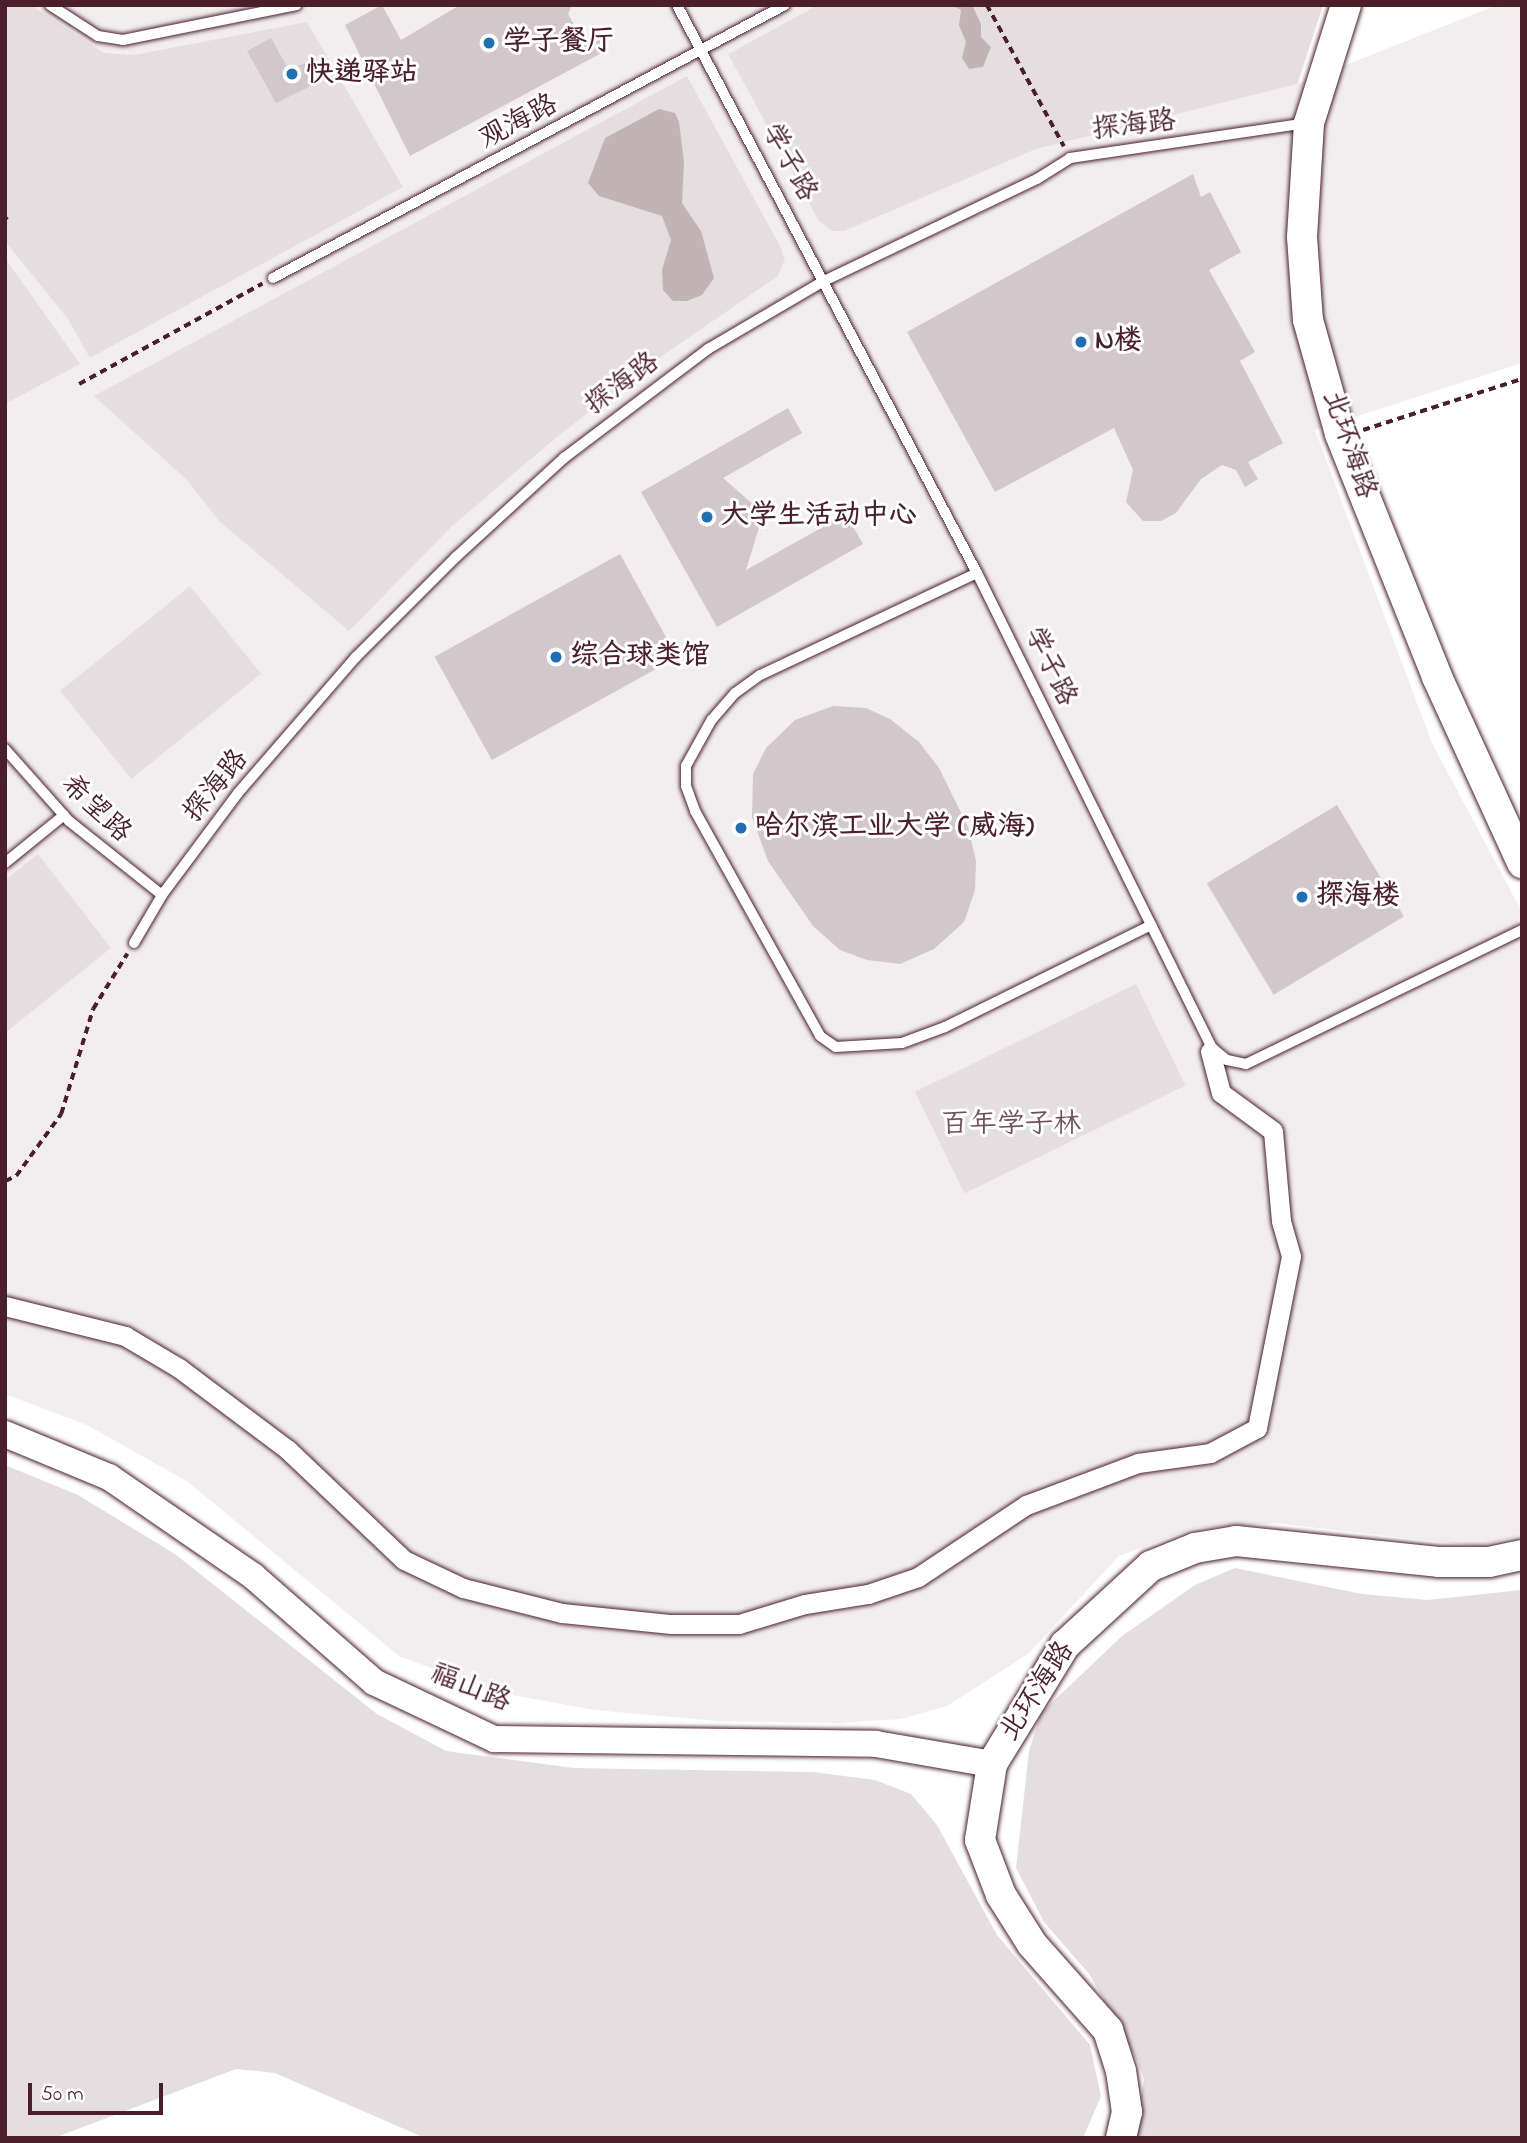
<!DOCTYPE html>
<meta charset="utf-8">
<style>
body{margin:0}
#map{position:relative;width:1527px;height:2143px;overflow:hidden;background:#fff;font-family:"Indie Flower","LXGW WenKai TC",sans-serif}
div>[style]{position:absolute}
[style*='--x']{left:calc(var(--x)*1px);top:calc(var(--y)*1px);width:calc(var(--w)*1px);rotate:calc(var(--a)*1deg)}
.built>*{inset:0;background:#f2eeef}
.green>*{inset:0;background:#e5dee0;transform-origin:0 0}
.water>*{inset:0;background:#c1b3b6}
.building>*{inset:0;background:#d2c7cb;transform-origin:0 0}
.path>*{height:3.5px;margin-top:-1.75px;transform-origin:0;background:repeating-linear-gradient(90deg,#4a1f2b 0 7px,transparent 0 12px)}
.roads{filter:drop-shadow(0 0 2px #4a1f2b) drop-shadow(0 0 2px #4a1f2b)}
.lane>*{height:10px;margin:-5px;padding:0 5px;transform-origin:5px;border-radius:5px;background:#fff}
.street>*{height:19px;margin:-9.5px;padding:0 9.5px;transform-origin:9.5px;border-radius:9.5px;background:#fff}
.secondary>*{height:26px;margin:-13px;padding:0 13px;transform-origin:13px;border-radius:13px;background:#fff}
.primary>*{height:30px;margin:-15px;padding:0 15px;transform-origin:15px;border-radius:15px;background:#fff}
.dots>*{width:19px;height:19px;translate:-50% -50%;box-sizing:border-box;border:4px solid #fff;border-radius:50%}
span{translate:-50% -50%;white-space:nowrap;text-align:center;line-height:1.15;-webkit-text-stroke:6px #fff;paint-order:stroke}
.poi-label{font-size:28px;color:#4a1f2b;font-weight:700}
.left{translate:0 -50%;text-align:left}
.street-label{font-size:28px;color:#4a1f2b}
.park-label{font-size:28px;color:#714f58}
.frame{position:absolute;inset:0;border:7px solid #4a1f2b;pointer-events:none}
.scale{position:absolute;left:28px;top:2083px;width:135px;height:32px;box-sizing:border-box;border:4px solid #4a1f2b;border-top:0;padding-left:9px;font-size:21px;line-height:24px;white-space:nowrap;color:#4a1f2b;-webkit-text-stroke:5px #fff;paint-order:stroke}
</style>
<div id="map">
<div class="built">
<div style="clip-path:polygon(5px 5px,1323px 5px,1298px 84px,1497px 5px,1522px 5px,1522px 363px,1315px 430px,1432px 743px,1522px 912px,1522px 1535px,1478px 1546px,1275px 1523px,1194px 1528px,1119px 1556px,1028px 1654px,947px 1706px,901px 1719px,837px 1723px,717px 1721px,594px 1710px,495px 1692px,399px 1656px,188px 1482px,87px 1425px,5px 1394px)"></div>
</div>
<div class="green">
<div style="clip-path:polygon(5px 5px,31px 5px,104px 53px,134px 55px,307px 22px,403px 187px,90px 358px,68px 319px,5px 241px)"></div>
<div style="clip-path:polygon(818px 5px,1323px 5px,1297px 84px,1036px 149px,844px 231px,833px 231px,819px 221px,728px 54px)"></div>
<div style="clip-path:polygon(687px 76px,780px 246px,785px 259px,778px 276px,646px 367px,557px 437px,452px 526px,349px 631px,219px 521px,187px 480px,94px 396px)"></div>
<div style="clip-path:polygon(5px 258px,80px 364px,5px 404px)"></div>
<div style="left:190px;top:586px;width:113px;height:167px;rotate:51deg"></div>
<div style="clip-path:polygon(38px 854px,111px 948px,5px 1033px,5px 880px)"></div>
<div style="left:1136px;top:984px;width:113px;height:246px;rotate:64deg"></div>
<div style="clip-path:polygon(5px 1465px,78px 1495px,175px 1554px,377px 1714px,446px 1751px,574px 1768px,813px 1772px,875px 1780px,911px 1794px,937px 1825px,997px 1935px,1090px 2045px,1101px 2096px,1083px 2138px,425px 2138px,275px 2073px,236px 2069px,54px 2138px,5px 2138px)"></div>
<div style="clip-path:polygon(1235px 1568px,1362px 1594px,1427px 1600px,1522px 1590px,1522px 2138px,1137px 2138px,1134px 2132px,1144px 2080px,1138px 2062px,1090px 1975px,1044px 1922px,1016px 1868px,1029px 1751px,1041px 1713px,1122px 1636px,1195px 1585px)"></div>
</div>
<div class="water">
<div style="clip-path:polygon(952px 5px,972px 5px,981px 24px,981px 37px,991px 47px,983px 67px,969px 69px,962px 58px,966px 42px,959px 25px,961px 10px)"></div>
<div style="clip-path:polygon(659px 109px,675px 113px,679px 122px,684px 162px,682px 203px,701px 231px,714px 278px,702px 295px,687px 301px,673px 301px,663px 290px,662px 270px,671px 240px,662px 216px,599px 196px,588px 183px,605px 138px)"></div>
</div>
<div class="building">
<div style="clip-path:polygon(382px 5px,401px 40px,460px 5px,572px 5px,568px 14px,585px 44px,602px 39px,607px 50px,410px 156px,345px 25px)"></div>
<div style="clip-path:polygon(271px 38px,289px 70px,315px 59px,325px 79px,276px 103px,247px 51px)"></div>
<div style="clip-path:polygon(1193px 174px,1201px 197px,1210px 192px,1241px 252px,1209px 270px,1255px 352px,1240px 361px,1283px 443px,1248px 462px,1258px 479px,1245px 487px,1236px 470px,1222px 465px,1201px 479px,1176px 513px,1161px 521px,1143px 521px,1126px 502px,1133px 470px,1114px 428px,995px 492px,907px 332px)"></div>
<div style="clip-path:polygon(788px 408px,802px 433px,723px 478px,754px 505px,761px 521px,746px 570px,846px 514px,863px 544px,717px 627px,641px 492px)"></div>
<div style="left:620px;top:554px;width:118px;height:212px;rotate:61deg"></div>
<div style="clip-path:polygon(833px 706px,866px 708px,890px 719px,919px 742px,939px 768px,968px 827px,976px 861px,975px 890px,964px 922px,934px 949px,900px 964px,867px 960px,840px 950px,813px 926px,768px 861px,752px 817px,753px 774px,766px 748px,795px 720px)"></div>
<div style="left:1337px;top:805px;width:130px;height:152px;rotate:59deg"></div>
</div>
<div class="path">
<div style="--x:987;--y:5;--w:161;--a:61.4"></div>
<div style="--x:5;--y:219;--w:3;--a:-45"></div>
<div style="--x:79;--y:384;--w:209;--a:-28.7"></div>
<div style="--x:1363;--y:430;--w:167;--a:-17.8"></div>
<div style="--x:5;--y:1181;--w:12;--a:-24"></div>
<div style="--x:16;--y:1176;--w:77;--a:-54"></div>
<div style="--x:61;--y:1114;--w:110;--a:-73.1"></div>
<div style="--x:93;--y:1009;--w:65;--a:-58.3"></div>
</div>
<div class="roads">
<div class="lane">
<div style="--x:50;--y:5;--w:57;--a:32.9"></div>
<div style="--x:98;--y:36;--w:25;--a:9"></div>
<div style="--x:123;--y:40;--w:177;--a:-11.4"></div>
<div style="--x:677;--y:5;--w:642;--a:62.16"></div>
<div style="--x:977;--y:573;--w:530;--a:63.68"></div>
<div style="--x:1212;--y:1048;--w:19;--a:39"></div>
<div style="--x:1227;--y:1060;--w:19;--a:12"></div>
<div style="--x:1246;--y:1064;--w:307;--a:-25.9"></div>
<div style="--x:273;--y:278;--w:580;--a:-28.07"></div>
<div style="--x:977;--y:573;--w:240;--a:154.8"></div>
<div style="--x:760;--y:675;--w:31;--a:144"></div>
<div style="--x:735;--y:693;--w:35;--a:131"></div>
<div style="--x:712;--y:719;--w:54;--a:119"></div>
<div style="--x:686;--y:766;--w:20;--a:90"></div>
<div style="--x:686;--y:786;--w:27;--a:70"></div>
<div style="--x:695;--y:811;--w:257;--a:60.9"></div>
<div style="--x:820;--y:1036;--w:19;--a:35"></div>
<div style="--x:836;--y:1047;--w:66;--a:-3.5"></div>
<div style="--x:902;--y:1043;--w:46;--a:-20.4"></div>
<div style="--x:945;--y:1027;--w:230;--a:-26.3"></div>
<div style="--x:5;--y:749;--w:96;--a:48.4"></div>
<div style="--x:69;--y:821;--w:119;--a:38.5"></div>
<div style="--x:5;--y:863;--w:76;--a:-39.1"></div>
<div style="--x:134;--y:943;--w:56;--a:-59.7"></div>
<div style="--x:162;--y:895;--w:127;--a:-53.3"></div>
<div style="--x:238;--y:793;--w:180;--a:-49.1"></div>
<div style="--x:356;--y:657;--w:141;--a:-45"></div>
<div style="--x:456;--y:557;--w:147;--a:-42.5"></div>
<div style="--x:564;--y:458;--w:181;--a:-37.1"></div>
<div style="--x:708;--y:349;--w:134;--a:-30.4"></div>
<div style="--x:824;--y:281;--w:236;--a:-25.6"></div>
<div style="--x:1037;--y:179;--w:39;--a:-32"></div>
<div style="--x:1070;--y:158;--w:239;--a:-8.4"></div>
</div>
<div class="street">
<div style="--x:5;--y:1306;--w:124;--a:14"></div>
<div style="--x:125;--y:1336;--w:63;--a:30.7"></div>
<div style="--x:179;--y:1368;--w:135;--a:36.9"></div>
<div style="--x:287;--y:1449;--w:161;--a:43.5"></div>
<div style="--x:404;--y:1560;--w:65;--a:25.4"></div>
<div style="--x:463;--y:1588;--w:102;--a:14.2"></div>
<div style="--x:562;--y:1613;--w:110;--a:5.8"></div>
<div style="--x:671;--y:1624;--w:68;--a:0"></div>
<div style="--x:739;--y:1624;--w:69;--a:-16.9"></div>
<div style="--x:805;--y:1604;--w:64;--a:-9"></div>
<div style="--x:868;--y:1594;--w:53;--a:-18.8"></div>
<div style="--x:918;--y:1577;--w:130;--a:-33.7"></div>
<div style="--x:1026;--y:1505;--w:120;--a:-20.6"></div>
<div style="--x:1138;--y:1463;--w:73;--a:-7.9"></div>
<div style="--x:1210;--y:1453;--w:53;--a:-28"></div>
<div style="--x:1257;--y:1428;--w:175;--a:-78.8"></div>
<div style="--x:1291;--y:1256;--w:36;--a:-106"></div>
<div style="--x:1281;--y:1221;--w:90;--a:-95.1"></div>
<div style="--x:1273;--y:1131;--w:64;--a:-143.8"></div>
<div style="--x:1221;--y:1093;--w:43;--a:-104.7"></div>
</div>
<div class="secondary">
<div style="--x:5;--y:1434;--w:113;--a:22.5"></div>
<div style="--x:109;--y:1477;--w:175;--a:34.5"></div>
<div style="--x:253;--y:1576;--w:161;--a:41.2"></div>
<div style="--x:374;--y:1682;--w:133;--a:25.4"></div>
<div style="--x:494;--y:1739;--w:382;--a:0.7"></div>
<div style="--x:876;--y:1744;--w:118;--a:9.8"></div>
</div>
<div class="primary">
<div style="--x:1346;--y:5;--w:124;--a:107.4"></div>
<div style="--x:1309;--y:123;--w:114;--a:93.5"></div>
<div style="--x:1302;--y:237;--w:83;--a:85.9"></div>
<div style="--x:1308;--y:320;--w:118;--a:74.3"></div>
<div style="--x:1340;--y:434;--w:262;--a:68.2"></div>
<div style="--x:1437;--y:677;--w:205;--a:65.4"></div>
<div style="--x:1121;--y:2138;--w:27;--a:-77"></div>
<div style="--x:1127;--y:2112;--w:41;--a:-98.3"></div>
<div style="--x:1121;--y:2071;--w:43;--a:-107.6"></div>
<div style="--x:1108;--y:2030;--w:115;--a:-131.5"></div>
<div style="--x:1032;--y:1944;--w:58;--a:-122.3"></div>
<div style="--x:1001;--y:1895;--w:59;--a:-110.9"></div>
<div style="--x:980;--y:1840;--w:77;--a:-81"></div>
<div style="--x:992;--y:1764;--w:140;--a:-58.5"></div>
<div style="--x:1065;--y:1645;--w:117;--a:-42.6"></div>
<div style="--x:1151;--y:1566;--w:48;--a:-22.2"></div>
<div style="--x:1195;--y:1548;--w:42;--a:-9.7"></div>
<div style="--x:1236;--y:1541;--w:203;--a:5.9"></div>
<div style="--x:1438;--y:1562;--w:51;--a:0"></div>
<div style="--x:1489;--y:1562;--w:34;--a:-12"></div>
</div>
</div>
<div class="dots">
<div style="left:489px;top:43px;background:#1f6fb2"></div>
<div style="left:292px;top:74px;background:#1f6fb2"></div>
<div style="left:1081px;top:342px;background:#1f6fb2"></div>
<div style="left:707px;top:517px;background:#1f6fb2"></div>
<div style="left:556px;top:657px;background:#1f6fb2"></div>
<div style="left:741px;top:828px;background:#1f6fb2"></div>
<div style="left:1302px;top:897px;background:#1f6fb2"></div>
</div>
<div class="poi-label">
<span class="left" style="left:503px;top:43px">学子餐厅</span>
<span class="left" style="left:306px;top:74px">快递驿站</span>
<span class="left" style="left:1095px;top:342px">N楼</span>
<span class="left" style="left:721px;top:517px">大学生活动中心</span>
<span class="left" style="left:570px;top:657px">综合球类馆</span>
<span class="left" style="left:755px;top:828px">哈尔滨工业大学 (威海)</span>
<span class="left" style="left:1316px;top:897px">探海楼</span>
</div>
<div class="street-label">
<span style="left:519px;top:123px;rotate:-28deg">观海路</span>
<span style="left:1134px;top:127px;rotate:-7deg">探海路</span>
<span style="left:788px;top:163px;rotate:61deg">学子路</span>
<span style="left:623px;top:385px;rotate:-37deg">探海路</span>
<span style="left:1348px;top:445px;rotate:71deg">北环海路</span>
<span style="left:1049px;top:667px;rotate:64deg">学子路</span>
<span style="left:217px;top:787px;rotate:-51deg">探海路</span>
<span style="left:95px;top:810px;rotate:43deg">希望路</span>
<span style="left:470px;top:1689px;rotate:22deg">福山路</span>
<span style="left:1038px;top:1692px;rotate:-57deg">北环海路</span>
</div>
<div class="park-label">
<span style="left:1011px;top:1126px">百年学子林</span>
</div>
<div class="frame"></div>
<div class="scale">50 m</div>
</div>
